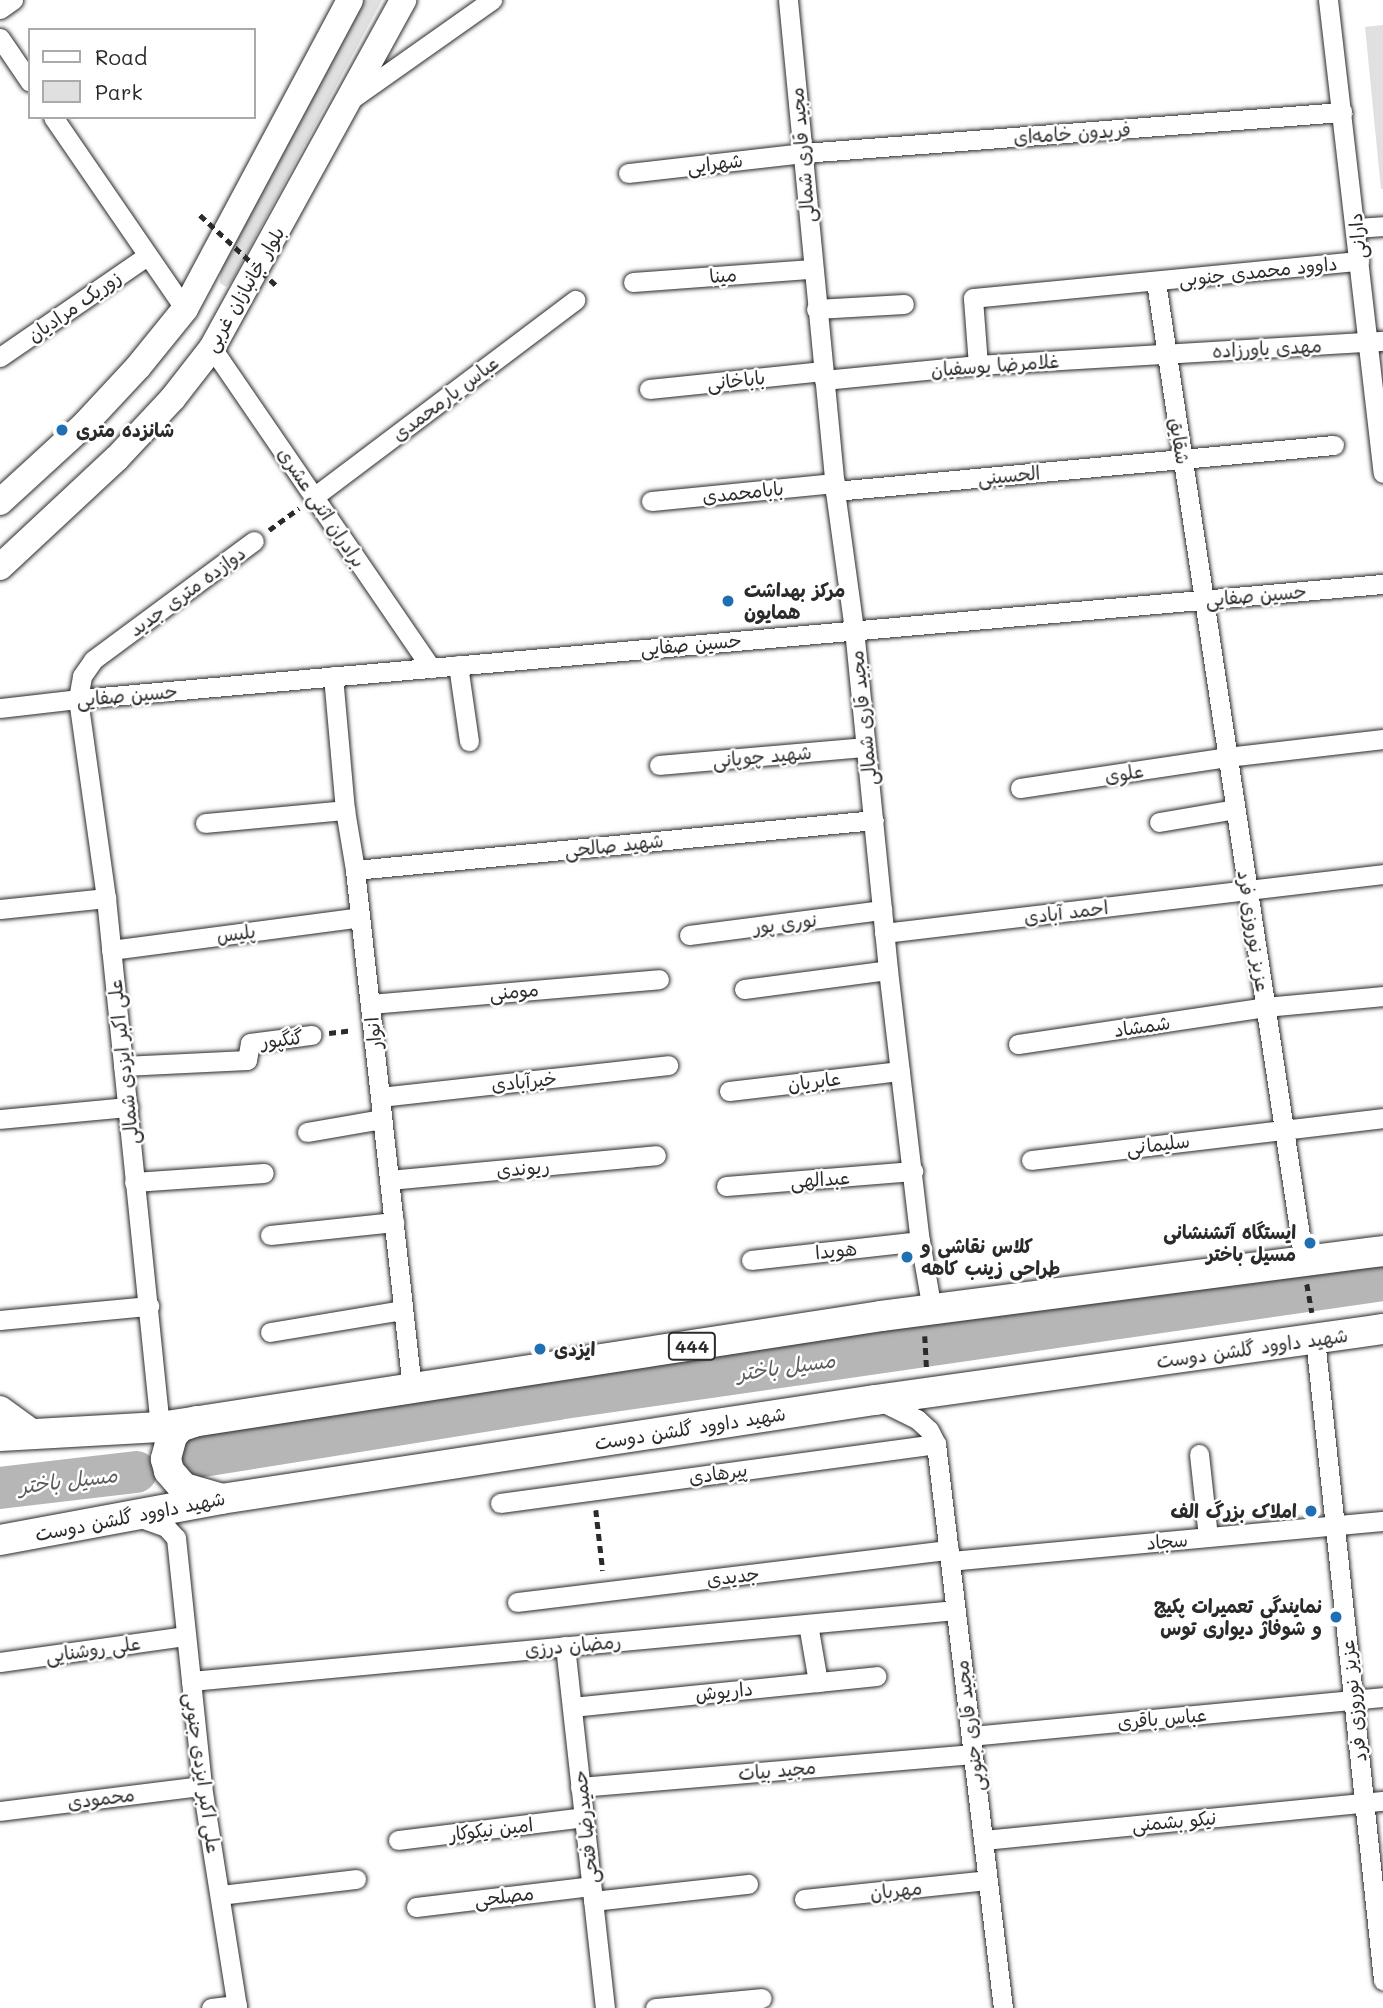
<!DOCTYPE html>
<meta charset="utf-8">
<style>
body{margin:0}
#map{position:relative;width:1383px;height:2008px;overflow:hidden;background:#fff;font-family:Mali,"Playpen Sans Arabic",sans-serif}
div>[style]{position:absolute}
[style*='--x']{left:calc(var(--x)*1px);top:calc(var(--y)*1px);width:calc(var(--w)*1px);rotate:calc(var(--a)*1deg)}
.green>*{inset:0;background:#e0e0e0}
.river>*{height:42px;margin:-21px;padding:0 21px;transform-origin:21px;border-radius:21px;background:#b6b6b6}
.path>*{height:4.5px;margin-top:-2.25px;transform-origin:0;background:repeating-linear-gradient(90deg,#2b2b2b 0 7px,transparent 0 12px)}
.roads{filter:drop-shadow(0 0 2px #2b2b2b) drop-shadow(0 0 2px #2b2b2b)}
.minor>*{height:19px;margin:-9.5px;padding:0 9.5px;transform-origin:9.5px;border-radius:9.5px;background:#fff}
.secondary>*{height:26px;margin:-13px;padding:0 13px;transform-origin:13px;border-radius:13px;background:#fff}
.primary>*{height:30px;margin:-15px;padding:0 15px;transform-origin:15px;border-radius:15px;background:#fff}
.path-bridge>*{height:4.5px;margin-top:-2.25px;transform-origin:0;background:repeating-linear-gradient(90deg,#2b2b2b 0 7px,transparent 0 12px)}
.dots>*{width:19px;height:19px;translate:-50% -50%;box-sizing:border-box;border:4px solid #fff;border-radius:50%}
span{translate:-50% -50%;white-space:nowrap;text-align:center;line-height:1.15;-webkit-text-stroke:5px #fff;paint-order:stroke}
.shield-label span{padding:2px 5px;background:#fff;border:2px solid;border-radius:5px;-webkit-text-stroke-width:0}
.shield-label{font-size:18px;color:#2b2b2b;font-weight:700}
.street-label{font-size:19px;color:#2b2b2b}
.poi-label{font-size:19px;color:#2b2b2b;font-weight:700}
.left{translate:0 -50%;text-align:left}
.right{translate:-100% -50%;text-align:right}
.water-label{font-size:21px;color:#5c5c5c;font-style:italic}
.legend{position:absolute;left:28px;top:28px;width:228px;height:91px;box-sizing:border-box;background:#fff;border:2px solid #aaa;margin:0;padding:9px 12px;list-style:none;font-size:21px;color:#2b2b2b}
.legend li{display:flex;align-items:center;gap:14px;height:35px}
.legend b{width:35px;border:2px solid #aaa}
</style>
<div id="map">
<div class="green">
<div style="clip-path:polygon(364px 0,382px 0,232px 281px,226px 287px,220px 283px,221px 266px)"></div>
<div style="clip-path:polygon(1383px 25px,1383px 189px,1381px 189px,1365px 27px)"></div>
</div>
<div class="river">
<div style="--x:190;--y:1458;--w:372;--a:-9.1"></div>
<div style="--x:557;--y:1399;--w:835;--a:-8.2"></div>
<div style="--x:0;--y:1488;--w:137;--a:-6.7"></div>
</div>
<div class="path">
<div style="--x:269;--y:530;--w:37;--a:-36"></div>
<div style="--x:329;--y:1033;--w:23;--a:-7"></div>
<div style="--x:1307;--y:1284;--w:29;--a:80"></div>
<div style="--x:925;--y:1336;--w:33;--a:87"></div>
<div style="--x:596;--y:1510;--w:61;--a:83.5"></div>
</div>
<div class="roads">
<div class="minor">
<div style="--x:788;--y:0;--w:493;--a:84.5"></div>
<div style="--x:835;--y:491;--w:139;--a:82.2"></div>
<div style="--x:854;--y:629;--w:343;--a:84.3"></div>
<div style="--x:888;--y:970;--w:273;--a:83.3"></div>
<div style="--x:920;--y:1241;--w:70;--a:80.1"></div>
<div style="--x:1328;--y:0;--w:476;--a:83.4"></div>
<div style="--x:0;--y:9;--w:16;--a:-35"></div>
<div style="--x:0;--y:38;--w:53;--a:55.7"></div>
<div style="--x:350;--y:100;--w:174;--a:-35.2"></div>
<div style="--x:53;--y:117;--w:233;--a:55.5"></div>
<div style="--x:628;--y:173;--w:176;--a:-6.5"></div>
<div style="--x:803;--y:153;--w:541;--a:-4.35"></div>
<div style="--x:1356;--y:228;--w:27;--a:-4"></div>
<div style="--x:633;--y:282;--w:179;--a:-4.2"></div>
<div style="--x:1156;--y:282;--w:991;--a:81.41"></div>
<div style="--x:816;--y:309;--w:88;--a:-3.3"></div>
<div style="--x:212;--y:348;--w:388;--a:55.6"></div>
<div style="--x:0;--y:357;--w:178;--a:-34.5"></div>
<div style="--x:978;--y:365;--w:67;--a:-94.3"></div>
<div style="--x:973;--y:298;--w:388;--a:-5.5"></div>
<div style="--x:824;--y:380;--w:155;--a:-5.6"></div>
<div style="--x:978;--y:365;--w:406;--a:-3.4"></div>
<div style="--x:649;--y:389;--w:175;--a:-5.9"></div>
<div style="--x:835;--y:491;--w:501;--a:-5.27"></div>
<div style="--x:315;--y:496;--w:326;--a:-37"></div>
<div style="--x:651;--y:501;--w:185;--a:-5.6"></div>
<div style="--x:458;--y:665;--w:77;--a:81.8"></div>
<div style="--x:333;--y:676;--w:135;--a:84.9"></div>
<div style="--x:345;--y:810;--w:61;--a:80.5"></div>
<div style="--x:355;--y:870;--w:522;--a:83.73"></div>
<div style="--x:0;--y:708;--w:79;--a:-6.6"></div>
<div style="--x:78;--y:699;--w:1310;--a:-5.04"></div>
<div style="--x:659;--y:765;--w:207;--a:-5"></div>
<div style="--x:1020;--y:788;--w:209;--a:-8.5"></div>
<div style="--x:1227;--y:757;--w:157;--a:-6.6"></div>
<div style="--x:1159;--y:822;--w:77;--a:-9.7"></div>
<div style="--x:205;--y:823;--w:141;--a:-5.3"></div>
<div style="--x:355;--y:870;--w:521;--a:-5.5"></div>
<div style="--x:0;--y:909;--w:107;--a:-5.9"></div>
<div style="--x:884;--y:933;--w:502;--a:-6.74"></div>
<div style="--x:689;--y:935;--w:195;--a:-7.4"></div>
<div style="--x:111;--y:950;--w:251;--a:-7.5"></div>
<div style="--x:744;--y:989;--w:145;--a:-7.5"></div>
<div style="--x:370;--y:1004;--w:290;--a:-4.9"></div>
<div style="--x:1018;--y:1044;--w:250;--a:-8.5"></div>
<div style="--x:1265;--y:1007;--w:119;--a:-5.3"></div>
<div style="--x:123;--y:1066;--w:124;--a:-2.8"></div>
<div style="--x:247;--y:1060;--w:17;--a:-80"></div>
<div style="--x:250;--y:1043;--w:62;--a:-7.5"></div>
<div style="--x:729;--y:1091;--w:172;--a:-6.7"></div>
<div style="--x:380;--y:1097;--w:290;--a:-6.3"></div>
<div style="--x:0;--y:1119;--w:129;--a:-5.4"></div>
<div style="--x:307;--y:1132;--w:76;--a:-9.8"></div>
<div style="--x:1031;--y:1160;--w:354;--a:-6.8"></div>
<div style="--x:389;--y:1180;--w:268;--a:-5.3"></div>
<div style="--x:134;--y:1182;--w:130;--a:-4"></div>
<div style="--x:726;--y:1186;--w:188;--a:-4.6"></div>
<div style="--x:270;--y:1235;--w:125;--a:-6"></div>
<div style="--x:751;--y:1260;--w:170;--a:-6.4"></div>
<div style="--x:0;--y:1320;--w:150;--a:-5.4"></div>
<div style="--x:270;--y:1332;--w:135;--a:-9.4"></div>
<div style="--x:1315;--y:1339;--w:645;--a:83.94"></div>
<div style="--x:882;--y:1402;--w:39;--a:26"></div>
<div style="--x:917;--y:1419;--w:16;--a:43"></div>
<div style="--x:929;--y:1430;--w:16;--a:63"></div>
<div style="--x:936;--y:1444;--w:568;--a:83.23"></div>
<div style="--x:160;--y:1427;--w:532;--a:-95.83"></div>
<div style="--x:106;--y:898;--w:201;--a:-98"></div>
<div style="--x:78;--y:699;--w:23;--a:-80"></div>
<div style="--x:82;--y:676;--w:19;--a:-55"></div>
<div style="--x:93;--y:660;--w:200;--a:-36.5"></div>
<div style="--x:1199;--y:1454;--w:83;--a:83.8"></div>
<div style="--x:500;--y:1503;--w:440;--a:-7.7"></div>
<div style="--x:138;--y:1519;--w:6;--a:0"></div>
<div style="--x:144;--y:1519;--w:23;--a:20"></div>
<div style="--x:166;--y:1527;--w:15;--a:48"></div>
<div style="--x:176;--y:1538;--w:249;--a:84"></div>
<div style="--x:202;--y:1786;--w:225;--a:81"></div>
<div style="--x:950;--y:1561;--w:435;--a:-5.3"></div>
<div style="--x:517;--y:1602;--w:435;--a:-6.9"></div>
<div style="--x:808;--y:1624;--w:59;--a:80.2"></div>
<div style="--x:565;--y:1646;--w:364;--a:83.7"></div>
<div style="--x:0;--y:1662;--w:188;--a:-8"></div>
<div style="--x:191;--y:1681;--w:768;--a:-5.3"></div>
<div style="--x:572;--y:1707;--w:306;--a:-5.8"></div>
<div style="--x:971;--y:1736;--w:414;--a:-5.4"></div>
<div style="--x:580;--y:1787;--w:394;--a:-4.8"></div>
<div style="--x:0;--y:1811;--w:204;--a:-7.1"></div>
<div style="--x:398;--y:1840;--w:187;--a:-7"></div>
<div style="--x:983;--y:1840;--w:402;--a:-5.6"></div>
<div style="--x:220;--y:1895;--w:137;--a:-6.7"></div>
<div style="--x:804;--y:1899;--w:184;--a:-5.9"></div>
<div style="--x:593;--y:1901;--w:156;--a:-6.3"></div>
<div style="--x:416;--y:1907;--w:176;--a:-6.8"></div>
<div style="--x:211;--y:2008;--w:26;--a:-7"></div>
<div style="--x:655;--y:2008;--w:107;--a:-5.3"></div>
</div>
<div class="secondary">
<div style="--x:0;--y:502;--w:114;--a:-42.5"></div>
<div style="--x:84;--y:425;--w:79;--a:-47"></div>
<div style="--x:138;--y:367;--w:75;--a:-51"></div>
<div style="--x:185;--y:309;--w:350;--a:-61.9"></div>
<div style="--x:0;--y:567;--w:160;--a:-43"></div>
<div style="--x:117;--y:458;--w:82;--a:-47"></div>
<div style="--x:173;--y:398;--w:63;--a:-52"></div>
<div style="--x:212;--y:348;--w:397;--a:-61.2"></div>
<div style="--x:0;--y:1409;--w:41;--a:36"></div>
</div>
<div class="primary">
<div style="--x:197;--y:1421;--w:18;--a:161"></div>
<div style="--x:180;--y:1427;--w:12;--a:132"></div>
<div style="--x:172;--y:1436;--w:24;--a:105"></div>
<div style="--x:166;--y:1459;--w:12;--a:76"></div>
<div style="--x:169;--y:1471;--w:23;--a:49"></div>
<div style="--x:184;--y:1488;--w:36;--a:16"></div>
<div style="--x:0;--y:1436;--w:160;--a:-3.2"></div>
<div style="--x:160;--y:1427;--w:729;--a:-8.75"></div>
<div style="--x:881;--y:1316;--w:506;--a:-7.38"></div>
<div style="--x:0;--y:1540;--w:225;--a:-10.5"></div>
<div style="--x:221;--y:1499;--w:661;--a:-8.61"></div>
<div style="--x:875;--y:1400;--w:513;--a:-7.96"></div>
</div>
</div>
<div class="path-bridge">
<div style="--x:200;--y:215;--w:105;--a:42.7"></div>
</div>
<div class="dots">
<div style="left:62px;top:430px;background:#1f6fb2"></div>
<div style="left:728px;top:601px;background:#1f6fb2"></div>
<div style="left:1310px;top:1243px;background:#1f6fb2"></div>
<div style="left:907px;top:1257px;background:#1f6fb2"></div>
<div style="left:540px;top:1349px;background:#1f6fb2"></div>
<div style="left:1311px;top:1511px;background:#1f6fb2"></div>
<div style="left:1336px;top:1617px;background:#1f6fb2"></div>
</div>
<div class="shield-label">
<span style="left:692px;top:1346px">444</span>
</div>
<div class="street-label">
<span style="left:1072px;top:133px;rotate:-4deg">فریدون خامه‌ای</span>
<span style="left:802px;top:155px;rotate:-95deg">مجید قاری شمالی</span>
<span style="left:715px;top:163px;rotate:-7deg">شهرایی</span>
<span style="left:1357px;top:236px;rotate:-96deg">دارانی</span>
<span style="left:1258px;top:271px;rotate:-6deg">داوود محمدی جنوبی</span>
<span style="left:723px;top:275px;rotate:-4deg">مینا</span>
<span style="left:244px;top:289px;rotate:-60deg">بلوار جانبازان غربی</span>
<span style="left:74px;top:306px;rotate:-35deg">زوریک مرادیان</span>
<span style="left:1267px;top:348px;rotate:-3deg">مهدی یاورزاده</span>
<span style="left:995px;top:365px;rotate:-4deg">غلامرضا یوسفیان</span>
<span style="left:736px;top:380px;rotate:-6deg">باباخانی</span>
<span style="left:445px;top:398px;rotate:-37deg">عباس یارمحمدی</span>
<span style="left:1180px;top:441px;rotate:81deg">شقایق</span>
<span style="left:1009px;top:475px;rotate:-5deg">الحسینی</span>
<span style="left:743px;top:492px;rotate:-6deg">بابامحمدی</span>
<span style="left:322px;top:507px;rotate:56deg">برادران اثنی عشری</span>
<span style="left:187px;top:591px;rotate:-36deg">دوازده متری جدید</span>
<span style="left:1256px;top:595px;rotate:-5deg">حسین صفایی</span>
<span style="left:691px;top:644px;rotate:-5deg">حسین صفایی</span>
<span style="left:127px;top:695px;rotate:-5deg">حسین صفایی</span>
<span style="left:863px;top:718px;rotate:-96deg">مجید قاری شمالی</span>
<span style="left:762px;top:756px;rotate:-5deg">شهید چوپانی</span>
<span style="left:1124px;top:773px;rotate:-9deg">علوی</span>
<span style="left:614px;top:845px;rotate:-6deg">شهید صالحی</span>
<span style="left:1066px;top:912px;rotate:-7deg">احمد آبادی</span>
<span style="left:785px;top:923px;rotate:-7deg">نوری پور</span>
<span style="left:1254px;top:931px;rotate:81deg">عزیز نوروزی فرد</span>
<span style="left:236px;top:933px;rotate:-7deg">پلیس</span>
<span style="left:514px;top:991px;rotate:-5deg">مومنی</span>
<span style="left:1142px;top:1026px;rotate:-8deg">شمشاد</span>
<span style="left:373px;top:1033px;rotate:-96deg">انوار</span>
<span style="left:282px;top:1039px;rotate:-7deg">گنگپور</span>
<span style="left:123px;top:1062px;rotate:-96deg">علی اکبر ایزدی شمالی</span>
<span style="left:524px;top:1081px;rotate:-6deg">خیرآبادی</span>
<span style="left:814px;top:1081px;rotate:-7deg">عابریان</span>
<span style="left:1158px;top:1144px;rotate:-7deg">سلیمانی</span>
<span style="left:523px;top:1168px;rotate:-5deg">ریوندی</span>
<span style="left:820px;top:1179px;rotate:-4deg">عبدالهی</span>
<span style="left:836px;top:1250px;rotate:-6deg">هویدا</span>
<span style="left:1252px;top:1348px;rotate:-8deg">شهید داوود گلشن دوست</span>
<span style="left:690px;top:1428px;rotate:-9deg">شهید داوود گلشن دوست</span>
<span style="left:718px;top:1473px;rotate:-8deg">پیرهادی</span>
<span style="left:130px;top:1516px;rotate:-11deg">شهید داوود گلشن دوست</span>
<span style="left:1167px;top:1541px;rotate:-5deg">سجاد</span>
<span style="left:733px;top:1576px;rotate:-7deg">جدیدی</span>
<span style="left:573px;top:1645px;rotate:-5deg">رمضان درزی</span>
<span style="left:93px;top:1649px;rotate:-8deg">علی روشنایی</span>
<span style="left:724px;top:1691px;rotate:-6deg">داریوش</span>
<span style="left:1353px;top:1701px;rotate:-96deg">عزیز نوروزی فرد</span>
<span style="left:1162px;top:1718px;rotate:-5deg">عباس باقری</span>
<span style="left:969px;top:1726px;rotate:-97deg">مجید قاری جنوبی</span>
<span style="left:777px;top:1770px;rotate:-5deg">مجید بیات</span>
<span style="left:203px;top:1773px;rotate:82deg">علی اکبر ایزدی جنوبی</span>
<span style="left:101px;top:1798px;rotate:-7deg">محمودی</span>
<span style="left:1174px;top:1821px;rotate:-5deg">نیکو بشمنی</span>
<span style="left:585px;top:1827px;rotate:-96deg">حمیدرضا فتحی</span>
<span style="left:491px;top:1829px;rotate:-7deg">امین نیکوکار</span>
<span style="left:896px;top:1890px;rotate:-6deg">مهربان</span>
<span style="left:504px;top:1896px;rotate:-7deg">مصلحی</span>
</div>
<div class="poi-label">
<span class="left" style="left:76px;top:430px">شانزده متری</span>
<span class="left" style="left:744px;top:601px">مرکز بهداشت<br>همایون</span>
<span class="right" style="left:1296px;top:1243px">ایستگاه آتشنشانی<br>مسیل باختر</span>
<span class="left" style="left:921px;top:1257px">کلاس نقاشی و<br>طراحی زینب کاهه</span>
<span class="left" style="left:554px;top:1349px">ایزدی</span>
<span class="right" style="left:1297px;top:1511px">املاک بزرگ الف</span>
<span class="right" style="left:1322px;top:1617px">نمایندگی تعمیرات پکیج<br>و شوفاژ دیواری توس</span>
</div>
<div class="water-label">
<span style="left:786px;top:1366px;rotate:-8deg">مسیل باختر</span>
<span style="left:68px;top:1480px;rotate:-7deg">مسیل باختر</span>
</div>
<ul class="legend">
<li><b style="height:9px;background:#fff"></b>Road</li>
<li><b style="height:19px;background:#e0e0e0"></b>Park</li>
</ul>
</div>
